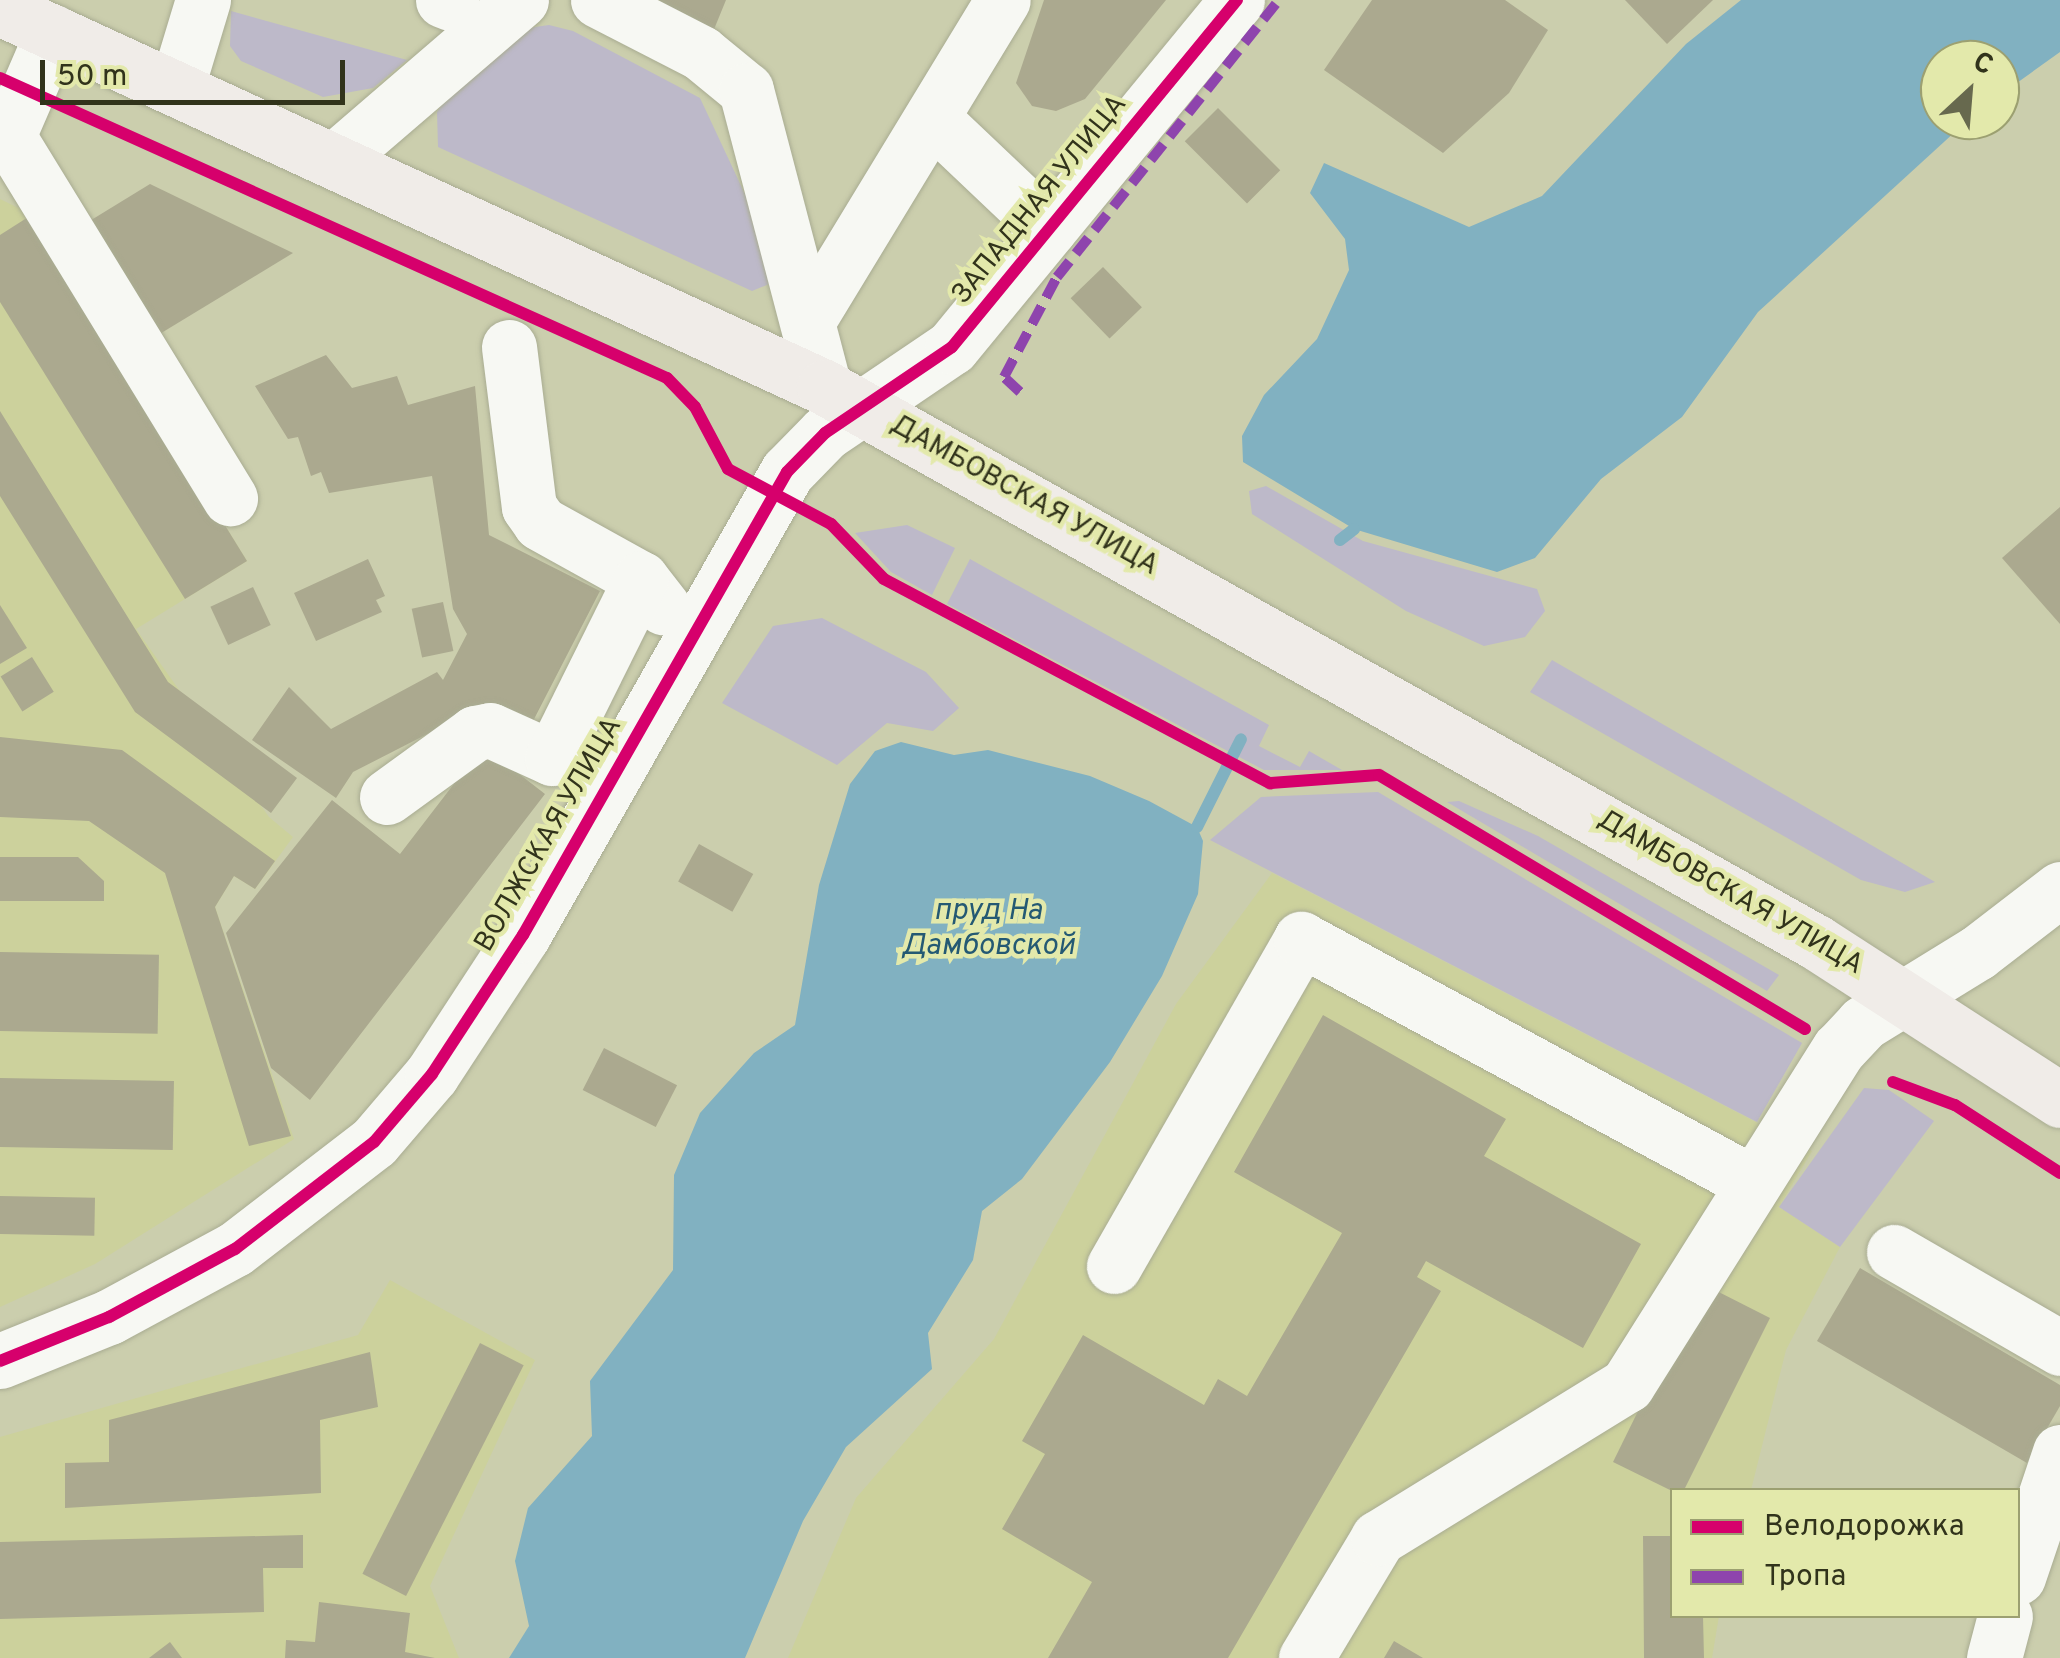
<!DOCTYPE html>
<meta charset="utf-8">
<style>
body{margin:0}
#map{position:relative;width:2060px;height:1658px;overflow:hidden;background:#cbcead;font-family:Overpass,sans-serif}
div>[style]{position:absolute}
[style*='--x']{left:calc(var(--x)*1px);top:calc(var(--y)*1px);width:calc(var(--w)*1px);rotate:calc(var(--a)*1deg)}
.built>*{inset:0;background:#ccd19c}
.green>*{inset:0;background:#bdb9c9}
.water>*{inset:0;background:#81b1c1}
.stream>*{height:12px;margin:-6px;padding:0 6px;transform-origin:6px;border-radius:6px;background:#81b1c1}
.building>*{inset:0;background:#aba98f;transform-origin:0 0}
.roads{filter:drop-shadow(0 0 2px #a9ac92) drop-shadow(0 0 2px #a9ac92)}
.minor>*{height:55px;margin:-27.5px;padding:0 27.5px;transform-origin:27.5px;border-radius:27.5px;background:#f7f8f3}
.major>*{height:55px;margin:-27.5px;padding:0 27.5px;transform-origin:27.5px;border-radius:27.5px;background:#f0ece8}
.quiet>*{height:10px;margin-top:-5px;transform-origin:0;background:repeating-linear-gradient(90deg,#8e44ad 0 20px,transparent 0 30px)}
.cycleway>*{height:12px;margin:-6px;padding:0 6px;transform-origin:6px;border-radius:6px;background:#d6006c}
span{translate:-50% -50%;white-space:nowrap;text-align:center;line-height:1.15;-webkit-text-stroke:9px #e3e9ab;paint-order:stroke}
.street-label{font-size:28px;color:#31331b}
.water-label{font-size:30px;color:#245973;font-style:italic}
.legend{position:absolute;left:1670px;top:1488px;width:350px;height:130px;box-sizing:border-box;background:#e3e9ab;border:2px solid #9ca071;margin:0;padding:12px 18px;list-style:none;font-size:30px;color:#31331b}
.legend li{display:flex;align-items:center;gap:20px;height:50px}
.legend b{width:50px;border:2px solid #9ca071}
.north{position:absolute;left:1920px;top:40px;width:100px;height:100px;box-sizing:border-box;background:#e3e9ab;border:2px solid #9ca071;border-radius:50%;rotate:26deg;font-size:28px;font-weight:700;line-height:40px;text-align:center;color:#31331b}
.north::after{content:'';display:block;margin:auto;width:35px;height:45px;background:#67694e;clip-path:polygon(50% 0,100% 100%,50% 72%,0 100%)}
.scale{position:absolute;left:40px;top:60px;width:305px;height:45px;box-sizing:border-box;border:5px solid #31331b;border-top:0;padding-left:12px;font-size:30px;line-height:35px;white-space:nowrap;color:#31331b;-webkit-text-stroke:8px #e3e9ab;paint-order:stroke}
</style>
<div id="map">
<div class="built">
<div style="clip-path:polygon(0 199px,33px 215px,247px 561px,136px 629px,269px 817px,293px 837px,255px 889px,234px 876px,215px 907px,294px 1139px,95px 1264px,0 1307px)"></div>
<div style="clip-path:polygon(1272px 873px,1812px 1151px,1779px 1207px,1840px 1247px,1786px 1350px,1751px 1490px,1672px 1490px,1672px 1616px,1719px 1616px,1712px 1658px,788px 1658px,856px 1498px,994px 1339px,1176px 1004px)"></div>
<div style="clip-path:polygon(390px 1280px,535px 1360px,430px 1586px,459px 1658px,0 1658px,0 1437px,358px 1335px)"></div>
</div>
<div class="green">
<div style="clip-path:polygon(231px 11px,407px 60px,373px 88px,323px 97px,241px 61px,230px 46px)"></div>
<div style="clip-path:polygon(549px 25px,573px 31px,700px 98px,780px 269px,769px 284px,752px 291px,438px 147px,437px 112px,456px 83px,528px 28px)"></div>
<div style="clip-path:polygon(1266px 486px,1363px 541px,1537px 589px,1545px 611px,1525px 637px,1484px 646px,1406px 611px,1252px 514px,1249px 491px)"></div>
<div style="clip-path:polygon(907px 525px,955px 548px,932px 595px,891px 572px,855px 533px)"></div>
<div style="clip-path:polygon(970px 559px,1269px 725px,1259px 746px,1300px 767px,1309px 751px,1342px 770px,1264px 770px,947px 604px)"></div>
<div style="clip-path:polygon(822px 618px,926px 672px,959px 708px,933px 731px,887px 723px,837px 765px,722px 703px,773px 626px)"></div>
<div style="clip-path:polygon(1552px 660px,1935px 882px,1905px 892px,1861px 880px,1530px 692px)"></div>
<div style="clip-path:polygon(1378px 792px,1802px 1043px,1757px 1122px,1210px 840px,1261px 797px)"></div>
<div style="clip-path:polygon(1459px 801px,1538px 836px,1779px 975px,1767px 991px,1447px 802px)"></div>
<div style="clip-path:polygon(1864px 1088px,1889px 1090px,1934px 1121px,1840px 1247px,1779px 1207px)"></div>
</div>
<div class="water">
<div style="clip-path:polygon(1741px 0,2060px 0,2060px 52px,2000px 95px,2000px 60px,1940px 60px,1940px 120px,1968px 120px,1758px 312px,1682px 417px,1601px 479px,1535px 558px,1497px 572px,1354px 529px,1243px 462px,1242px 436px,1264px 395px,1317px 339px,1349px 270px,1345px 239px,1310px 193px,1324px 163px,1469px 227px,1542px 196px,1686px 44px)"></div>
<div style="clip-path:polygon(901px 742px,954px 755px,988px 750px,1090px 776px,1149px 801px,1197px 827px,1203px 841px,1198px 894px,1162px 976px,1110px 1062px,1022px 1179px,982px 1211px,973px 1260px,928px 1333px,932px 1369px,846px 1447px,803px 1521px,745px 1658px,509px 1658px,529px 1626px,515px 1561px,528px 1508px,592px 1436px,590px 1381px,673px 1270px,674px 1175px,700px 1113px,754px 1053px,795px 1025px,819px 885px,850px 784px,875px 751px)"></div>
</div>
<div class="stream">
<div style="--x:1340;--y:540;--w:18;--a:-38"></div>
<div style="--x:1197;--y:827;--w:98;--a:-63.4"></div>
</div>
<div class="building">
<div style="clip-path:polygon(639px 0,726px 0,708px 44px)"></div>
<div style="clip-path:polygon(1044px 0,1166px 0,1085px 99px,1056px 111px,1032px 106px,1016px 83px)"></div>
<div style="clip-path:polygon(1372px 0,1505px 0,1548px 30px,1509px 93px,1443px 153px,1324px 70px)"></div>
<div style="clip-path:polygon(1625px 0,1713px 0,1667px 44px)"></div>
<div style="left:1218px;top:108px;width:88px;height:47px;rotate:45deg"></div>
<div style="clip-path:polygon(150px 184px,293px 253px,158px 335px,88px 222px)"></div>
<div style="clip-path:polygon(33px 214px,247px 561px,185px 599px,0 302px,0 235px)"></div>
<div style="left:1103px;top:267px;width:56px;height:45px;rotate:46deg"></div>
<div style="clip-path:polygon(326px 355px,352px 388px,397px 376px,408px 405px,475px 386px,489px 535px,600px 591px,531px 725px,486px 704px,353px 772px,336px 798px,252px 740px,289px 687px,331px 729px,437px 672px,443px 680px,467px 634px,453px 609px,432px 476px,329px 493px,321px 472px,311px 476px,298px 437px,288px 439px,255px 386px)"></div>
<div style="clip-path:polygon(0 411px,168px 682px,297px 778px,271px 813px,135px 712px,0 496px)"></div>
<div style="clip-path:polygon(2060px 507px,2060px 624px,2002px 558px)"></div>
<div style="clip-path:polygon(368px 559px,385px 596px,376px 600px,382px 612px,316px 641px,294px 593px)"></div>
<div style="left:253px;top:587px;width:42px;height:47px;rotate:65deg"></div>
<div style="left:443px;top:602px;width:50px;height:32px;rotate:78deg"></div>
<div style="clip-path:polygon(0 605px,27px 648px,0 664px)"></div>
<div style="left:32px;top:657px;width:41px;height:37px;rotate:58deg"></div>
<div style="clip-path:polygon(0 737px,122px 750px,275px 861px,255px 889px,234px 876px,215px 907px,291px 1136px,249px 1146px,165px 873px,89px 821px,0 817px)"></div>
<div style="clip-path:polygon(483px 746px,545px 794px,310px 1100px,271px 1068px,226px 933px,332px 800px,400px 854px)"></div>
<div style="left:699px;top:844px;width:62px;height:43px;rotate:29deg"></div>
<div style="clip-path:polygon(0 857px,78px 857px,104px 881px,104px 901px,0 901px)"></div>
<div style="left:0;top:952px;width:159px;height:79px;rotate:1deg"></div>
<div style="clip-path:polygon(1323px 1015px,1506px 1119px,1484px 1156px,1641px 1244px,1583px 1348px,1426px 1261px,1417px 1277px,1441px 1291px,1228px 1658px,1048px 1658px,1092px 1582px,1002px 1529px,1045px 1454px,1022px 1441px,1083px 1335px,1204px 1405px,1218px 1379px,1247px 1396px,1342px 1233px,1234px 1172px)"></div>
<div style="left:604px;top:1048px;width:82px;height:47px;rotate:27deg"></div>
<div style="left:0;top:1078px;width:174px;height:69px;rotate:1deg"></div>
<div style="left:0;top:1196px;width:95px;height:38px;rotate:1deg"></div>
<div style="clip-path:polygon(1860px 1268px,2060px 1385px,2060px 1406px,2027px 1463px,1817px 1341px)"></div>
<div style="clip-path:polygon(1701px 1283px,1770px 1318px,1684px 1490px,1670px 1490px,1613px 1462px)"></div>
<div style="left:480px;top:1343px;width:49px;height:259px;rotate:27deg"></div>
<div style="clip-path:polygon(370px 1352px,378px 1407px,320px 1420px,321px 1493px,65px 1508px,65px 1463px,109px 1462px,109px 1420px)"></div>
<div style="clip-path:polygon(303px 1535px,303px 1568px,263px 1568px,264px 1612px,0 1619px,0 1542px)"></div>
<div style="clip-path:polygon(1643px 1536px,1672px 1536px,1672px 1616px,1703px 1616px,1704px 1658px,1644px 1658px)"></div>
<div style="clip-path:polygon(319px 1602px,410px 1613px,405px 1652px,435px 1658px,285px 1658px,286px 1640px,315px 1642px)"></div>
<div style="clip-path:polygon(1394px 1641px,1423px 1658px,1384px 1658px)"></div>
<div style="clip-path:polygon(170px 1642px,182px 1658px,149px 1658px)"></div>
</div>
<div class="roads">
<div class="minor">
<div style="--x:443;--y:0;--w:9;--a:21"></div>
<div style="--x:598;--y:0;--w:116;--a:27.2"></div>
<div style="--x:701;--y:53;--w:58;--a:39.4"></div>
<div style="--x:746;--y:90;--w:307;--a:75.3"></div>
<div style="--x:53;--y:32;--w:113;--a:113.4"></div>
<div style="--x:8;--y:136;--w:425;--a:58.5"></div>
<div style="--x:177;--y:86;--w:90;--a:-73.2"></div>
<div style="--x:935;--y:121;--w:157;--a:43.5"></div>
<div style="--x:336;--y:159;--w:244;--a:-40.7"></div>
<div style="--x:810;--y:317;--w:371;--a:-58.7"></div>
<div style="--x:509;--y:347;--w:161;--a:82.9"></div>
<div style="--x:529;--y:507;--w:19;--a:55"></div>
<div style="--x:540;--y:523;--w:115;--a:29"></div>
<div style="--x:641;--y:579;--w:36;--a:52"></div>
<div style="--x:387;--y:797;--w:109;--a:-36"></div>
<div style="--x:475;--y:733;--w:15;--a:-11"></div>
<div style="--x:490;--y:730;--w:68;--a:24.3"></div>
<div style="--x:552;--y:758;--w:200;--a:-63.6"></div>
<div style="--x:1894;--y:1252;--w:192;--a:30"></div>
<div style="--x:1114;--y:1266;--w:377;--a:-60.2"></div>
<div style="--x:1301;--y:939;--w:514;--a:28.36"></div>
<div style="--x:0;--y:1361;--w:118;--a:-22"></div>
<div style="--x:109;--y:1317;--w:143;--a:-28.4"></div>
<div style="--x:235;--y:1249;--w:175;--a:-37.6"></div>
<div style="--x:374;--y:1142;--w:89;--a:-49.5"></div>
<div style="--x:432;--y:1074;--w:166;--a:-56.8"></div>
<div style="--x:523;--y:935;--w:533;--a:-60.31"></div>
<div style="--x:787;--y:472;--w:54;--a:-45.7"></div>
<div style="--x:825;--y:433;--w:153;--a:-34.1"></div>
<div style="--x:952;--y:347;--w:449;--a:-50.6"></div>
<div style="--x:2018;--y:1577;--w:132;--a:-71.4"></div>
<div style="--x:1306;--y:1658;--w:140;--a:-59"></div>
<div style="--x:1378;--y:1538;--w:292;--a:-31.6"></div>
<div style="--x:1627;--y:1385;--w:397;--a:-57.8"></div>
<div style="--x:1839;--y:1049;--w:35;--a:-47"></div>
<div style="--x:1863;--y:1023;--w:134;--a:-31.6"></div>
<div style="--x:1977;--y:953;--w:105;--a:-37.6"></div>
<div style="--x:1994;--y:1658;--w:43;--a:-75.3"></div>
</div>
<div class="major">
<div style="--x:0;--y:8;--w:907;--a:24.7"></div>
<div style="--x:824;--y:387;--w:1137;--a:29.23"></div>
<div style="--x:1816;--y:942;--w:291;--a:32.9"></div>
</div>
</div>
<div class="quiet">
<div style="--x:1020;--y:392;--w:22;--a:-137"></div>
<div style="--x:1004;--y:377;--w:113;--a:-62.1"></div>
<div style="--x:1057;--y:277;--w:355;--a:-51.3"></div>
</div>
<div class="cycleway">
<div style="--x:0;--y:78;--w:731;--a:24.22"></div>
<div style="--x:667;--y:378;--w:40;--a:46"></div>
<div style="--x:695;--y:407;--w:70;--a:62"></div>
<div style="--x:728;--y:469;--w:117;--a:28.1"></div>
<div style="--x:831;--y:524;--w:76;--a:46.1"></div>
<div style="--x:884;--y:579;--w:437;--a:27.9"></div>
<div style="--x:1270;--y:783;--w:109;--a:-4.2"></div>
<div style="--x:1379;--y:775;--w:496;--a:30.8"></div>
<div style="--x:1893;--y:1082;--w:66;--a:20.4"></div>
<div style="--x:1955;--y:1105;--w:125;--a:32.9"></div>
<div style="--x:0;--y:1361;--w:118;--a:-22"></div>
<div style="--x:109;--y:1317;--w:143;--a:-28.4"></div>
<div style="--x:235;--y:1249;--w:175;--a:-37.6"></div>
<div style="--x:374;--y:1142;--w:89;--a:-49.5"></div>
<div style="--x:432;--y:1074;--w:166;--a:-56.8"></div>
<div style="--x:523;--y:935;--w:533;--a:-60.31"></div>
<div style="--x:787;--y:472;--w:54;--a:-45.7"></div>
<div style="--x:825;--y:433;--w:153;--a:-34.1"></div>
<div style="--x:952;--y:347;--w:449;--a:-50.6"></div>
</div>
<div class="street-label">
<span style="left:1040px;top:200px;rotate:-51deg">ЗАПАДНАЯ УЛИЦА</span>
<span style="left:1024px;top:496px;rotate:29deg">ДАМБОВСКАЯ УЛИЦА</span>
<span style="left:549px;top:835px;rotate:-60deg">ВОЛЖСКАЯ УЛИЦА</span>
<span style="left:1730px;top:893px;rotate:30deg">ДАМБОВСКАЯ УЛИЦА</span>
</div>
<div class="water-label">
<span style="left:988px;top:929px">пруд На<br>Дамбовской</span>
</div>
<ul class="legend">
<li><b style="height:12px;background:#d6006c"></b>Велодорожка</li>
<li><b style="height:12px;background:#8e44ad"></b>Тропа</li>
</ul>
<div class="north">С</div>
<div class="scale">50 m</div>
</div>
